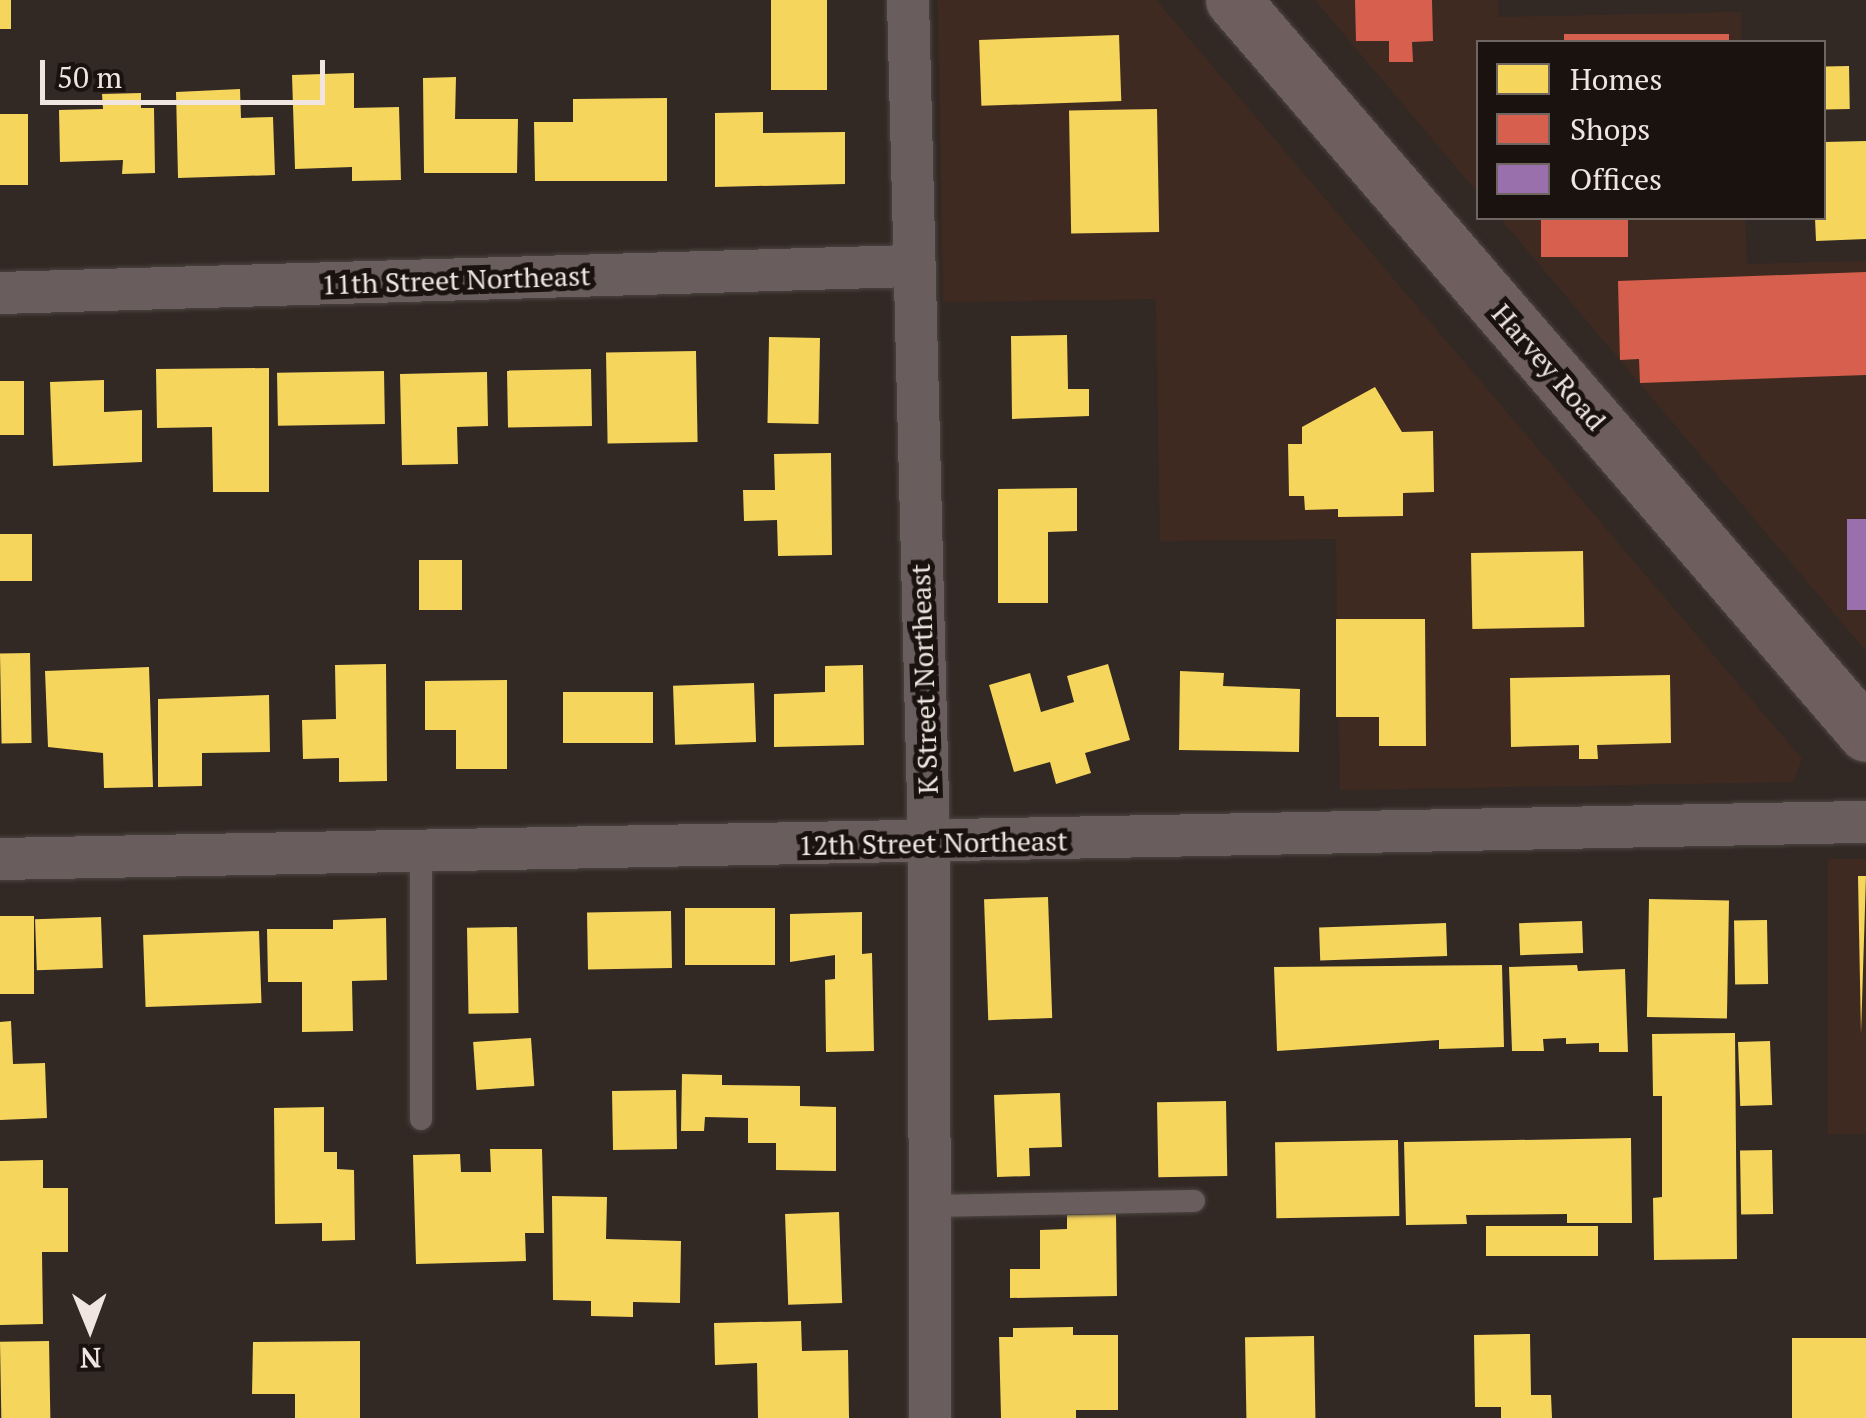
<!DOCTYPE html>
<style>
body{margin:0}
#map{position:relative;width:1866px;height:1418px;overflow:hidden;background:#322925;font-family:"PT Serif",serif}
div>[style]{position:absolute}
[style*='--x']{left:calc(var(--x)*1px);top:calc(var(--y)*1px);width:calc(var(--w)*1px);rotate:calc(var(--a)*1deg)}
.built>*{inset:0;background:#3f2a21;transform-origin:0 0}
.homes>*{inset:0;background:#f6d55c;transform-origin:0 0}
.shops>*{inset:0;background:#d6604d;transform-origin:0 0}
.offices>*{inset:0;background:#9970ab;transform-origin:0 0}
.roads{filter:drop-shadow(0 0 2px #4c4440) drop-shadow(0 0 2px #4c4440)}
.lane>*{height:22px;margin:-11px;padding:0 11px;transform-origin:11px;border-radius:11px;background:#6a5d5d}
.street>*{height:42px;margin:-21px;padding:0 21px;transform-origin:21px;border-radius:21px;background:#6a5d5d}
.secondary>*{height:55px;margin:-27.5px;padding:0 27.5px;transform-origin:27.5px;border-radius:27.5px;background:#6e5f5e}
span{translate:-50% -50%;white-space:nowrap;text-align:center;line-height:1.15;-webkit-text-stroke:10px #19120e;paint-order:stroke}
.street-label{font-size:28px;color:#f0e5e0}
.legend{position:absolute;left:1476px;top:40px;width:350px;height:180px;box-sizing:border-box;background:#19120e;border:2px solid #6f6662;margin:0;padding:12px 18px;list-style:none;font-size:30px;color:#f0e5e0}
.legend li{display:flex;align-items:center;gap:20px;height:50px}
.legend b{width:50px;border:2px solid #6f6662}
.north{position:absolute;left:40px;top:1278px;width:100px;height:100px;-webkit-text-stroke:8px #19120e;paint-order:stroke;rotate:179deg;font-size:28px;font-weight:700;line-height:40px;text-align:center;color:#f0e5e0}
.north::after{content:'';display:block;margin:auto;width:35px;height:45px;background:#f0e5e0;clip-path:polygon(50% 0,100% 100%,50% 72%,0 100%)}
.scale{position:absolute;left:40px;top:60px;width:285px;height:45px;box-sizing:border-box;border:5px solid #f0e5e0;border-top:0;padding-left:12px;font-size:30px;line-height:35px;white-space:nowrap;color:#f0e5e0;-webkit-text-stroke:8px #19120e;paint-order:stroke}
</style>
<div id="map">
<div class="built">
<div style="clip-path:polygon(938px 0,1156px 0,1802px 759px,1793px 782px,1340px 790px,1336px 539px,1160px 541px,1156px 299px,943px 302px)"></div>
<div style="clip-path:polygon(1315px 0,1498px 0,1499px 17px,1741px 12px,1741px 42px,1478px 42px,1478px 193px)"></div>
<div style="clip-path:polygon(1500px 218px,1745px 218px,1747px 264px,1866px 261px,1866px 651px)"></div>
<div style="left:1866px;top:859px;width:275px;height:38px;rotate:90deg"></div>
</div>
<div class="homes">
<div style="left:0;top:0;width:11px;height:29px"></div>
<div style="left:771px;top:0;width:56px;height:90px"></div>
<div style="left:1119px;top:35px;width:66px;height:140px;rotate:88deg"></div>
<div style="left:1849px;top:66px;width:43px;height:25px;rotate:89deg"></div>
<div style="clip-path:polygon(354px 73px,354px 108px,399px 107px,401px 180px,352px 181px,352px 167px,295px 169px,292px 75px)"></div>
<div style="clip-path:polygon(456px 77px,455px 119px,518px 119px,517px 173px,424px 173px,423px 78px)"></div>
<div style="clip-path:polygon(240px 89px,241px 118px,273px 117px,275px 175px,178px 178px,176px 92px)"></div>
<div style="clip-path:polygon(141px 93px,141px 108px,154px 108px,155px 173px,122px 174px,123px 160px,60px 162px,59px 110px,103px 109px,102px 94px)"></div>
<div style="clip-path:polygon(667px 98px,667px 181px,535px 181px,534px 122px,573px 122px,573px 99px)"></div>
<div style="left:1157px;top:109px;width:123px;height:88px;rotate:89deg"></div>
<div style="clip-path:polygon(763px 112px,763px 133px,845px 132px,845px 184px,715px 187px,715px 113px)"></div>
<div style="left:0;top:114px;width:28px;height:71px"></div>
<div style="clip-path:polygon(1866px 141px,1866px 239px,1816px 241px,1815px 218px,1824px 218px,1824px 142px)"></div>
<div style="clip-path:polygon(1067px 335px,1068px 389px,1089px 389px,1089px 416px,1012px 419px,1011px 336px)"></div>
<div style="left:769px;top:337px;width:51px;height:86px;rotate:1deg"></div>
<div style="left:696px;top:351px;width:91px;height:90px;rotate:89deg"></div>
<div style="clip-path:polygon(269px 368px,269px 492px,213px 492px,212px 427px,157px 428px,156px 369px)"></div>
<div style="left:591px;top:369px;width:57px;height:84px;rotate:89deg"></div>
<div style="left:384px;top:371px;width:53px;height:107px;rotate:89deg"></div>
<div style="clip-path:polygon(487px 372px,488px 426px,457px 427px,458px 464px,402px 465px,400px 374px)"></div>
<div style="clip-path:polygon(104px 380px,104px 412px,142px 410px,142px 462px,53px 466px,50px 382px)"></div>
<div style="left:0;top:381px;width:24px;height:54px"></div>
<div style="clip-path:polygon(1375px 387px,1402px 432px,1433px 431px,1434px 492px,1403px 493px,1403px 516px,1338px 517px,1338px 509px,1305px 510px,1304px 496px,1289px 496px,1288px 444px,1302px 444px,1302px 427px)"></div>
<div style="clip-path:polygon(831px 453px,832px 555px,778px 556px,777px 520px,744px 521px,743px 490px,775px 490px,774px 454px)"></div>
<div style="clip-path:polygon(1077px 488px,1077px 531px,1048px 532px,1048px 603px,998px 603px,998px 489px)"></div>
<div style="left:32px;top:534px;width:47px;height:32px;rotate:90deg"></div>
<div style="left:1583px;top:551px;width:76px;height:112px;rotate:89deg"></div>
<div style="left:462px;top:560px;width:50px;height:43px;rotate:90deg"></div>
<div style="clip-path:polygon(1336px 619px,1425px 619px,1426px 746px,1379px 746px,1379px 717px,1336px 717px)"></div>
<div style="left:30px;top:653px;width:90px;height:30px;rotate:89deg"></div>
<div style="clip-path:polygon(386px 664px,387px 781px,339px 782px,339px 758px,303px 759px,302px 720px,336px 719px,335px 665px)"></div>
<div style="clip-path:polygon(1108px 664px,1130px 740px,1085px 753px,1091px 773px,1056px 784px,1050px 762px,1014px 772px,989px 685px,1030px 673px,1041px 712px,1074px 702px,1067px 676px)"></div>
<div style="clip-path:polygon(863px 665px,864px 745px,774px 747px,774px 694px,825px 692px,825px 666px)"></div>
<div style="clip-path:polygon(149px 667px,153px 787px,104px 788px,103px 753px,48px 747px,45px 671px)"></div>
<div style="clip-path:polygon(1180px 671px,1224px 673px,1223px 686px,1300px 689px,1299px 752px,1179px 750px)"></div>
<div style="clip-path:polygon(1670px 675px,1671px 743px,1597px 745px,1598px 759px,1579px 759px,1579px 745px,1511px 747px,1510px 678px)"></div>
<div style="clip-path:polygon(507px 680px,507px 769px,456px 769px,456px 730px,425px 730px,425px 681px)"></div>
<div style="left:754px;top:683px;width:59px;height:81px;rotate:88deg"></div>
<div style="left:563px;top:692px;width:90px;height:51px"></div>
<div style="clip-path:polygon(269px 695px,270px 752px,202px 753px,202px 786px,158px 787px,158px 699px)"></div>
<div style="clip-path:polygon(1858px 876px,1866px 876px,1861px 1034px)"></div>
<div style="left:1048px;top:897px;width:121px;height:64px;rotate:88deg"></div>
<div style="left:1649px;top:899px;width:80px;height:118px;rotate:1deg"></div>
<div style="left:685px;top:908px;width:90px;height:57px"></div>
<div style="left:671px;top:911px;width:57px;height:84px;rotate:89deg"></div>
<div style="clip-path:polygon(862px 912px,862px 954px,872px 953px,874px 1051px,826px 1052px,825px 980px,835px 979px,835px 955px,790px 962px,790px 914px)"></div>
<div style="left:0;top:916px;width:34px;height:78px"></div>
<div style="left:101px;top:917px;width:51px;height:66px;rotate:88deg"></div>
<div style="clip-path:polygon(386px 918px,387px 980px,352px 981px,353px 1031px,302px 1032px,302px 982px,268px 982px,267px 929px,333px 929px,333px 920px)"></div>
<div style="left:1767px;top:920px;width:64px;height:33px;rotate:89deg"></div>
<div style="left:1582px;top:921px;width:32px;height:63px;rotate:88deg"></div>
<div style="left:1446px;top:923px;width:33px;height:127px;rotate:88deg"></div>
<div style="left:517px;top:927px;width:86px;height:50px;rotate:89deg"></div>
<div style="left:259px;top:931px;width:72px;height:116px;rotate:88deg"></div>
<div style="clip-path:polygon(1502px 965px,1504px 1047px,1439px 1049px,1439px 1040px,1277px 1051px,1274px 967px)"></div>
<div style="clip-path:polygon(1577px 965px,1578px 971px,1625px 969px,1628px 1052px,1599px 1052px,1599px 1043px,1566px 1044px,1566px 1038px,1543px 1039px,1544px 1051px,1512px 1051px,1509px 967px)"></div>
<div style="clip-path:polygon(11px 1021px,13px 1064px,45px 1063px,47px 1118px,0 1120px,0 1022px)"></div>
<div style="clip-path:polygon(1735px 1033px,1737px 1259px,1654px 1260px,1653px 1198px,1662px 1197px,1662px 1096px,1653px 1096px,1652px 1034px)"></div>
<div style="left:531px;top:1038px;width:48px;height:58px;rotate:86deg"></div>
<div style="left:1770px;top:1041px;width:64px;height:32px;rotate:88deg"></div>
<div style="clip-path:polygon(682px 1074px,722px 1075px,722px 1085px,800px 1086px,800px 1106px,836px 1107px,836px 1171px,776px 1170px,776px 1143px,748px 1143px,748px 1118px,705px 1117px,704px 1131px,681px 1131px)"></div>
<div style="left:676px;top:1090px;width:59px;height:64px;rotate:89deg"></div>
<div style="clip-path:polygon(1060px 1093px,1062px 1147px,1029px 1148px,1030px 1176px,997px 1177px,994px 1095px)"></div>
<div style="left:1226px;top:1101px;width:75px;height:69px;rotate:89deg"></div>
<div style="clip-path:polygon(324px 1107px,324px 1152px,337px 1152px,337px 1169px,354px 1170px,355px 1240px,322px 1241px,322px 1223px,275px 1224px,274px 1108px)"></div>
<div style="clip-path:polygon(1631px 1138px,1632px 1223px,1567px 1223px,1567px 1214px,1466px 1215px,1467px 1224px,1406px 1225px,1404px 1142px)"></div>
<div style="left:1398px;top:1140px;width:76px;height:123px;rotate:89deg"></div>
<div style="clip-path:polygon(490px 1149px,542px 1149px,544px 1233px,525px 1233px,526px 1261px,416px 1264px,413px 1155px,460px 1154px,461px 1172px,491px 1172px)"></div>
<div style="left:1772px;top:1150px;width:64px;height:32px;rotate:89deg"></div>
<div style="clip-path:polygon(43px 1160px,43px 1188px,68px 1188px,68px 1252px,42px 1252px,43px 1324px,0 1325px,0 1161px)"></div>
<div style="clip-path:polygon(552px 1196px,607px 1197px,606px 1239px,681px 1241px,680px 1303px,633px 1302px,633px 1317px,591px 1316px,591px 1301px,553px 1300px)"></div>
<div style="left:839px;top:1212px;width:91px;height:54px;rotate:88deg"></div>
<div style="clip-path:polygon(1116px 1214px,1117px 1296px,1010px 1298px,1010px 1269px,1040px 1269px,1040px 1230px,1067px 1229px,1067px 1215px)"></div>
<div style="left:1598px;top:1226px;width:30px;height:112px;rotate:90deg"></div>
<div style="clip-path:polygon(801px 1321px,802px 1351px,848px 1350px,849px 1418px,758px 1418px,757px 1363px,715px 1365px,714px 1323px)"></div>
<div style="clip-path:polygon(1073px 1327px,1073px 1335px,1118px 1335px,1118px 1410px,1076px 1410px,1076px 1418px,1001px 1418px,999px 1337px,1013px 1337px,1013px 1328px)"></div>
<div style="clip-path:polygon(1530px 1334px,1531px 1395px,1551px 1395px,1552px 1418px,1501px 1418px,1501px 1407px,1475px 1407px,1474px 1335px)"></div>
<div style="left:1314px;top:1336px;width:82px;height:69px;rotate:89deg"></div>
<div style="left:1866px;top:1338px;width:80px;height:74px;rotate:90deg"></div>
<div style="left:49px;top:1341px;width:77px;height:49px;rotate:89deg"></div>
<div style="clip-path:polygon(360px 1341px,360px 1418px,295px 1418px,295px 1394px,252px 1394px,253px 1342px)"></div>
</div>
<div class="shops">
<div style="clip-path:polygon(1355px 0,1432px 0,1433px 41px,1412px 42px,1413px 62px,1389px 62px,1389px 41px,1356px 41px)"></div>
<div style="left:1564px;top:34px;width:165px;height:8px"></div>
<div style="left:1541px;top:218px;width:87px;height:39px"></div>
<div style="clip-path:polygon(1866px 272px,1866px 375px,1640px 383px,1639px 359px,1620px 360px,1618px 281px)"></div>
</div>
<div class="offices">
<div style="left:1847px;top:519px;width:19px;height:91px"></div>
</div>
<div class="roads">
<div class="lane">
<div style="--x:421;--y:1119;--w:267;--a:-90"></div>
<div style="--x:929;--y:1206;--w:265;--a:-1.1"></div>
</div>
<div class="street">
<div style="--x:908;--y:0;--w:844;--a:88.57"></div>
<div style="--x:929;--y:844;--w:574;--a:89.9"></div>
<div style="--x:0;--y:293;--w:912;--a:-1.7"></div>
<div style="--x:0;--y:859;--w:1866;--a:-1.14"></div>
</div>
<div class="secondary">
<div style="--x:1233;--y:0;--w:969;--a:49.23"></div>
</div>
</div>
<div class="street-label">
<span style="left:456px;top:280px;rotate:-2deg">11th Street Northeast</span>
<span style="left:1549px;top:367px;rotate:49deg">Harvey Road</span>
<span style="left:924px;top:679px;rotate:-92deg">K Street Northeast</span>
<span style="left:933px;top:843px;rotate:-1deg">12th Street Northeast</span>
</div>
<ul class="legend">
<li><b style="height:28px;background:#f6d55c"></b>Homes</li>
<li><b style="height:28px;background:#d6604d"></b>Shops</li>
<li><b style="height:28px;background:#9970ab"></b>Offices</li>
</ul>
<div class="north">N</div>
<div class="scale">50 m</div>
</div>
